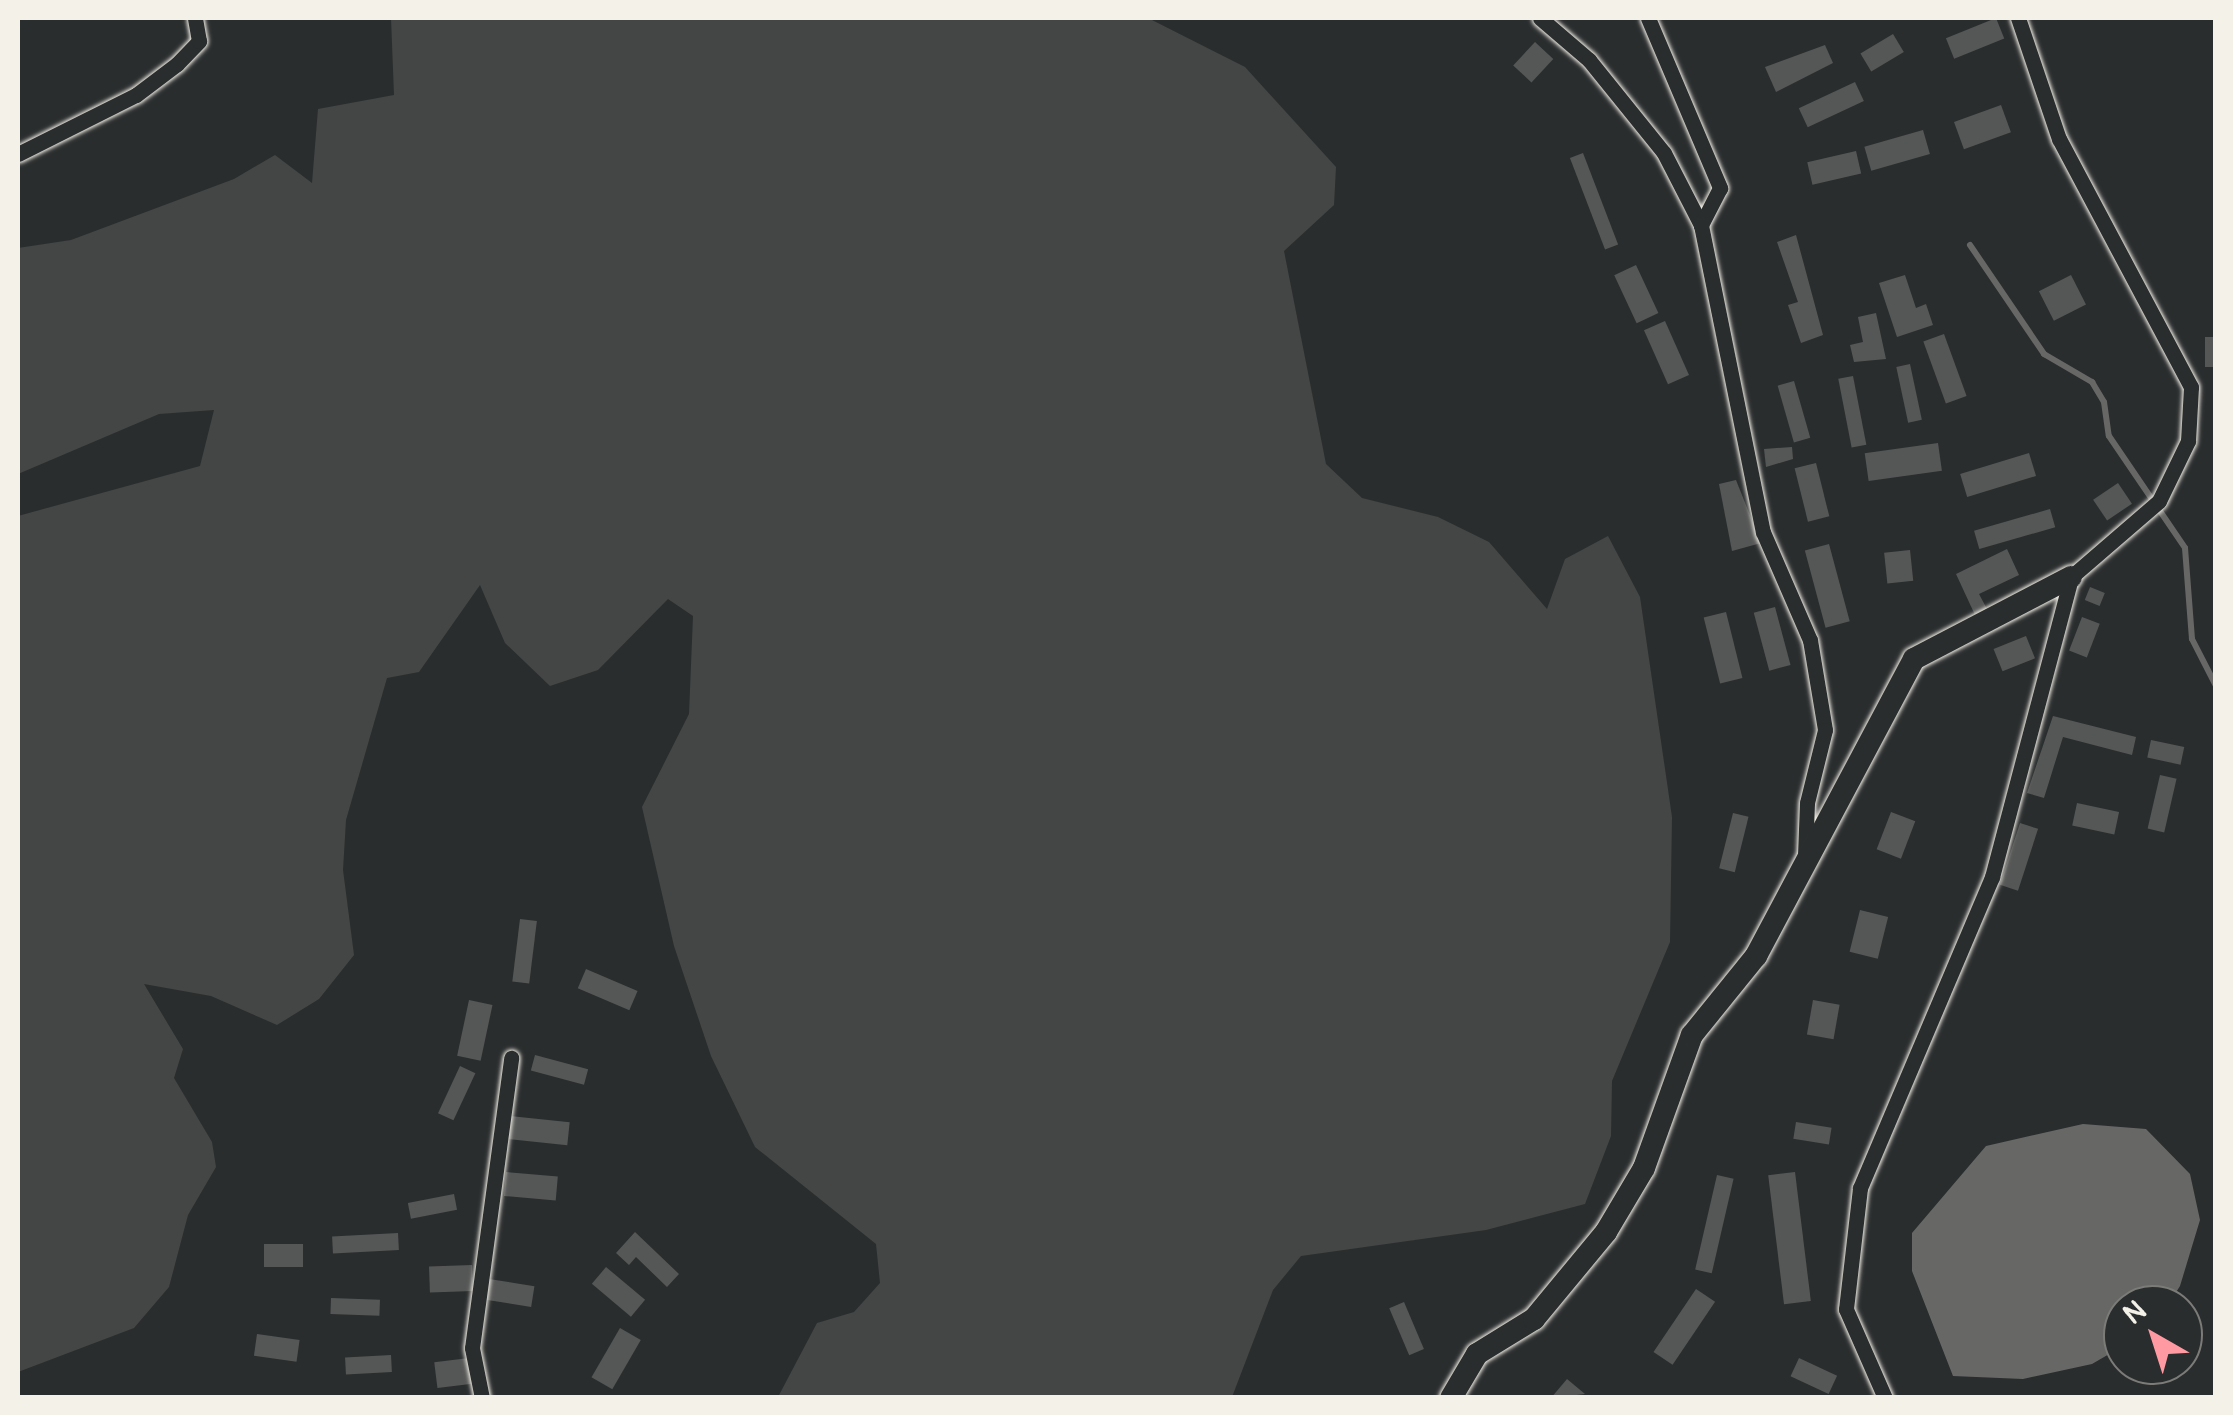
<!DOCTYPE html>
<style>
body{margin:0}
#map{position:relative;width:2233px;height:1415px;overflow:hidden;background:#2a2d2e;font-family:Pangolin,sans-serif}
div>[style]{position:absolute}
[style*='--x']{left:calc(var(--x)*1px);top:calc(var(--y)*1px);width:calc(var(--w)*1px);rotate:calc(var(--a)*1deg)}
.green>*{inset:0;background:#444645}
.water>*{inset:0;background:#676866}
.stream>*{height:6px;margin:-3px;padding:0 3px;transform-origin:3px;border-radius:3px;background:#676866}
.building>*{inset:0;background:#555756;transform-origin:0 0}
.roads{filter:drop-shadow(0 0 2px #f4f1e8) drop-shadow(0 0 2px #f4f1e8)}
.street>*{height:15px;margin:-7.5px;padding:0 7.5px;transform-origin:7.5px;border-radius:7.5px;background:#2a2d2e}
.secondary>*{height:22px;margin:-11px;padding:0 11px;transform-origin:11px;border-radius:11px;background:#2a2d2e}
span{translate:-50% -50%;white-space:nowrap;text-align:center;line-height:1.15;-webkit-text-stroke:8px #2a2d2e;paint-order:stroke}
.frame{position:absolute;inset:0;border:20px solid #f4f1e8;pointer-events:none}
.north{position:absolute;left:2103px;top:1285px;width:100px;height:100px;box-sizing:border-box;background:#2a2d2e;border:2px solid #7b7b78;border-radius:50%;rotate:321deg;font-size:28px;font-weight:700;line-height:40px;text-align:center;color:#f4f1e8}
.north::after{content:'';display:block;margin:auto;width:35px;height:45px;background:#ff9aa2;clip-path:polygon(50% 0,100% 100%,50% 72%,0 100%)}
</style>
<div id="map">
<div class="green">
<div style="clip-path:polygon(391px 18px,1148px 18px,1245px 67px,1336px 167px,1334px 205px,1284px 251px,1326px 464px,1362px 498px,1438px 517px,1489px 542px,1547px 609px,1565px 559px,1608px 536px,1640px 597px,1672px 817px,1670px 942px,1612px 1081px,1611px 1136px,1585px 1204px,1486px 1230px,1301px 1256px,1273px 1290px,1232px 1397px,778px 1397px,817px 1323px,854px 1312px,880px 1283px,876px 1244px,755px 1147px,711px 1056px,674px 946px,642px 807px,689px 714px,693px 616px,668px 599px,598px 670px,550px 686px,505px 643px,480px 585px,419px 672px,387px 678px,346px 820px,343px 870px,354px 955px,319px 999px,277px 1025px,211px 996px,144px 984px,183px 1049px,174px 1078px,212px 1142px,216px 1167px,188px 1215px,169px 1287px,134px 1328px,18px 1372px,18px 516px,200px 466px,214px 410px,159px 414px,18px 474px,18px 248px,71px 240px,234px 179px,275px 155px,312px 183px,318px 109px,394px 95px)"></div>
</div>
<div class="water">
<div style="clip-path:polygon(2083px 1124px,2146px 1129px,2190px 1174px,2200px 1220px,2180px 1286px,2168px 1305px,2123px 1305px,2123px 1346px,2092px 1364px,2023px 1379px,1953px 1376px,1912px 1271px,1912px 1233px,1986px 1146px)"></div>
</div>
<div class="stream">
<div style="--x:1970;--y:245;--w:132;--a:55.8"></div>
<div style="--x:2044;--y:354;--w:56;--a:30.3"></div>
<div style="--x:2092;--y:382;--w:23;--a:59"></div>
<div style="--x:2104;--y:402;--w:34;--a:82"></div>
<div style="--x:2109;--y:436;--w:135;--a:55.8"></div>
<div style="--x:2185;--y:548;--w:91;--a:85.6"></div>
<div style="--x:2192;--y:639;--w:53;--a:62.9"></div>
</div>
<div class="building">
<div style="left:1996px;top:18px;width:22px;height:54px;rotate:68deg"></div>
<div style="left:1893px;top:34px;width:21px;height:38px;rotate:59deg"></div>
<div style="left:1535px;top:42px;width:25px;height:32px;rotate:43deg"></div>
<div style="clip-path:polygon(1825px 45px,1833px 63px,1776px 92px,1765px 67px)"></div>
<div style="left:1855px;top:82px;width:21px;height:62px;rotate:65deg"></div>
<div style="left:2001px;top:105px;width:29px;height:50px;rotate:70deg"></div>
<div style="left:1923px;top:130px;width:25px;height:61px;rotate:74deg"></div>
<div style="left:1856px;top:151px;width:23px;height:50px;rotate:77deg"></div>
<div style="left:1583px;top:153px;width:98px;height:14px;rotate:69deg"></div>
<div style="clip-path:polygon(1796px 235px,1823px 335px,1801px 343px,1788px 305px,1798px 302px,1777px 242px)"></div>
<div style="left:1636px;top:265px;width:53px;height:24px;rotate:65deg"></div>
<div style="clip-path:polygon(1905px 275px,1916px 308px,1926px 304px,1933px 325px,1897px 337px,1879px 283px)"></div>
<div style="left:2071px;top:275px;width:33px;height:36px;rotate:63deg"></div>
<div style="clip-path:polygon(1876px 313px,1886px 359px,1854px 362px,1850px 345px,1863px 342px,1858px 317px)"></div>
<div style="left:1665px;top:321px;width:59px;height:23px;rotate:66deg"></div>
<div style="left:1944px;top:334px;width:66px;height:22px;rotate:70deg"></div>
<div style="left:2205px;top:337px;width:11px;height:30px"></div>
<div style="left:1910px;top:364px;width:57px;height:14px;rotate:78deg"></div>
<div style="left:1853px;top:376px;width:70px;height:15px;rotate:79deg"></div>
<div style="left:1794px;top:381px;width:59px;height:17px;rotate:74deg"></div>
<div style="left:1938px;top:443px;width:28px;height:74px;rotate:82deg"></div>
<div style="clip-path:polygon(1792px 447px,1793px 459px,1766px 467px,1764px 449px)"></div>
<div style="left:2029px;top:453px;width:24px;height:72px;rotate:73deg"></div>
<div style="left:1816px;top:463px;width:55px;height:22px;rotate:76deg"></div>
<div style="clip-path:polygon(1736px 480px,1761px 543px,1732px 551px,1719px 484px)"></div>
<div style="left:2118px;top:483px;width:25px;height:30px;rotate:56deg"></div>
<div style="left:2050px;top:509px;width:19px;height:79px;rotate:74deg"></div>
<div style="left:1829px;top:544px;width:80px;height:25px;rotate:75deg"></div>
<div style="clip-path:polygon(2007px 549px,2019px 575px,1979px 594px,1987px 609px,1975px 615px,1956px 574px)"></div>
<div style="left:1910px;top:550px;width:31px;height:26px;rotate:84deg"></div>
<div style="left:2090px;top:587px;width:16px;height:14px;rotate:22deg"></div>
<div style="left:1775px;top:607px;width:60px;height:22px;rotate:75deg"></div>
<div style="left:1726px;top:612px;width:68px;height:23px;rotate:76deg"></div>
<div style="left:2082px;top:617px;width:19px;height:36px;rotate:21deg"></div>
<div style="left:2026px;top:636px;width:24px;height:35px;rotate:68deg"></div>
<div style="clip-path:polygon(2053px 716px,2136px 737px,2132px 755px,2063px 737px,2044px 798px,2027px 793px)"></div>
<div style="left:2151px;top:740px;width:34px;height:18px;rotate:12deg"></div>
<div style="left:2160px;top:775px;width:17px;height:55px;rotate:13deg"></div>
<div style="left:2077px;top:803px;width:43px;height:23px;rotate:12deg"></div>
<div style="left:1891px;top:812px;width:26px;height:40px;rotate:21deg"></div>
<div style="left:1733px;top:813px;width:16px;height:57px;rotate:14deg"></div>
<div style="left:2020px;top:823px;width:19px;height:65px;rotate:18deg"></div>
<div style="left:1860px;top:910px;width:29px;height:43px;rotate:14deg"></div>
<div style="left:520px;top:919px;width:17px;height:63px;rotate:7deg"></div>
<div style="left:586px;top:969px;width:56px;height:21px;rotate:23deg"></div>
<div style="left:469px;top:1000px;width:24px;height:57px;rotate:12deg"></div>
<div style="left:1813px;top:1000px;width:27px;height:35px;rotate:10deg"></div>
<div style="left:535px;top:1055px;width:55px;height:16px;rotate:15deg"></div>
<div style="left:460px;top:1066px;width:17px;height:52px;rotate:25deg"></div>
<div style="left:510px;top:1116px;width:60px;height:23px;rotate:6deg"></div>
<div style="left:1796px;top:1122px;width:36px;height:17px;rotate:9deg"></div>
<div style="left:506px;top:1172px;width:52px;height:24px;rotate:5deg"></div>
<div style="left:1795px;top:1172px;width:130px;height:27px;rotate:83deg"></div>
<div style="left:1717px;top:1175px;width:17px;height:97px;rotate:13deg"></div>
<div style="left:454px;top:1194px;width:16px;height:47px;rotate:79deg"></div>
<div style="clip-path:polygon(635px 1232px,679px 1274px,667px 1287px,636px 1257px,629px 1265px,616px 1253px)"></div>
<div style="left:398px;top:1233px;width:17px;height:66px;rotate:87deg"></div>
<div style="left:303px;top:1244px;width:23px;height:39px;rotate:90deg"></div>
<div style="left:472px;top:1265px;width:26px;height:43px;rotate:88deg"></div>
<div style="left:606px;top:1267px;width:51px;height:22px;rotate:40deg"></div>
<div style="left:489px;top:1279px;width:46px;height:21px;rotate:9deg"></div>
<div style="left:1696px;top:1289px;width:23px;height:76px;rotate:34deg"></div>
<div style="left:331px;top:1298px;width:49px;height:16px;rotate:2deg"></div>
<div style="left:1404px;top:1302px;width:51px;height:16px;rotate:67deg"></div>
<div style="left:620px;top:1328px;width:24px;height:57px;rotate:30deg"></div>
<div style="left:257px;top:1334px;width:43px;height:22px;rotate:8deg"></div>
<div style="left:391px;top:1355px;width:17px;height:46px;rotate:87deg"></div>
<div style="left:469px;top:1358px;width:26px;height:35px;rotate:83deg"></div>
<div style="left:1799px;top:1358px;width:42px;height:20px;rotate:25deg"></div>
<div style="clip-path:polygon(1567px 1379px,1585px 1394px,1551px 1398px)"></div>
</div>
<div class="roads">
<div class="street">
<div style="--x:1540;--y:18;--w:65;--a:40.6"></div>
<div style="--x:1589;--y:60;--w:119;--a:51.1"></div>
<div style="--x:1664;--y:153;--w:81;--a:62.8"></div>
<div style="--x:1648;--y:18;--w:185;--a:67"></div>
<div style="--x:1720;--y:188;--w:42;--a:117.2"></div>
<div style="--x:1701;--y:225;--w:313;--a:78.6"></div>
<div style="--x:1763;--y:532;--w:118;--a:66.5"></div>
<div style="--x:1810;--y:640;--w:91;--a:80.5"></div>
<div style="--x:1825;--y:730;--w:75;--a:103.9"></div>
<div style="--x:1807;--y:803;--w:51;--a:92.2"></div>
<div style="--x:18;--y:154;--w:132;--a:-26.6"></div>
<div style="--x:136;--y:95;--w:51;--a:-37.1"></div>
<div style="--x:177;--y:64;--w:32;--a:-46"></div>
<div style="--x:199;--y:41;--w:23;--a:-100"></div>
<div style="--x:482;--y:1398;--w:51;--a:-101.3"></div>
<div style="--x:472;--y:1348;--w:293;--a:-82.3"></div>
<div style="--x:1885;--y:1398;--w:97;--a:-113.7"></div>
<div style="--x:1846;--y:1309;--w:122;--a:-83.4"></div>
<div style="--x:1860;--y:1188;--w:338;--a:-67"></div>
<div style="--x:1992;--y:877;--w:310;--a:-75.2"></div>
<div style="--x:2071;--y:577;--w:116;--a:-40.8"></div>
<div style="--x:2159;--y:501;--w:67;--a:-64.2"></div>
<div style="--x:2188;--y:441;--w:54;--a:-86.8"></div>
<div style="--x:2191;--y:387;--w:281;--a:-118"></div>
<div style="--x:2059;--y:139;--w:128;--a:-108.7"></div>
</div>
<div class="secondary">
<div style="--x:1451;--y:1398;--w:51;--a:-59.4"></div>
<div style="--x:1477;--y:1354;--w:67;--a:-31.6"></div>
<div style="--x:1534;--y:1319;--w:113;--a:-50.4"></div>
<div style="--x:1606;--y:1232;--w:74;--a:-59.3"></div>
<div style="--x:1644;--y:1168;--w:141;--a:-70.2"></div>
<div style="--x:1692;--y:1035;--w:102;--a:-51"></div>
<div style="--x:1756;--y:956;--w:336;--a:-62"></div>
<div style="--x:1914;--y:659;--w:177;--a:-27.6"></div>
</div>
</div>
<div class="frame"></div>
<div class="north">N</div>
</div>
